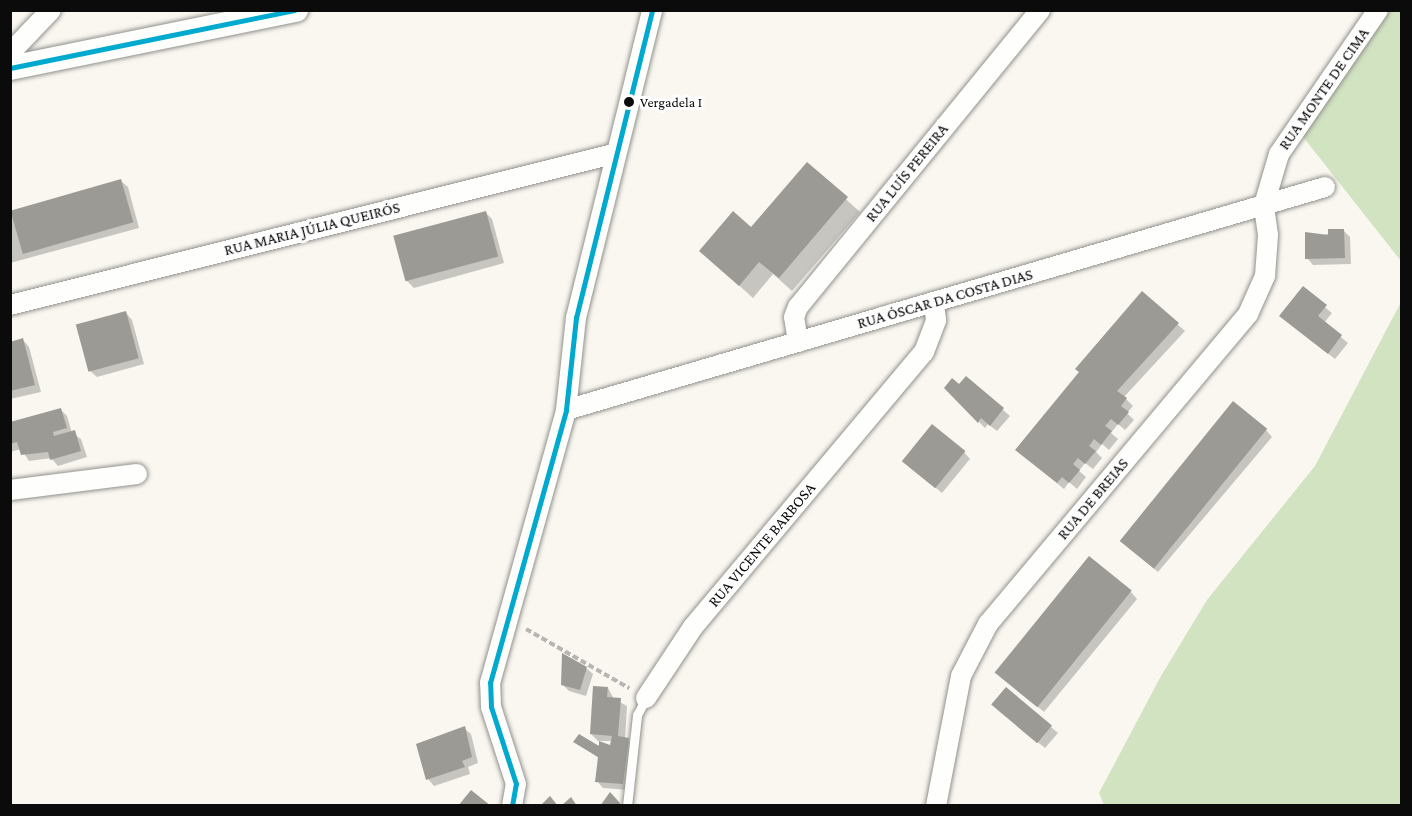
<!DOCTYPE html>
<meta charset="utf-8">
<style>
body{margin:0}
#map{position:relative;width:1412px;height:816px;overflow:hidden;background:#f9f7ef;font-family:"Crimson Pro",serif}
div>[style]{position:absolute}
[style*='--x']{left:calc(var(--x)*1px);top:calc(var(--y)*1px);width:calc(var(--w)*1px);rotate:calc(var(--a)*1deg)}
.forest>*{inset:0;background:#d1e3c0}
.shadow>*{inset:0;background:#0003}
.building>*{inset:0;background:#9c9a95;transform-origin:0 0}
.path>*{height:4px;margin-top:-2px;transform-origin:0;background:repeating-linear-gradient(90deg,#b7b6b5 0 6px,transparent 0 9px)}
.roads{filter:drop-shadow(0 0 2px #92918e) drop-shadow(0 0 2px #92918e)}
.service>*{height:9px;margin:-4.5px;padding:0 4.5px;transform-origin:4.5px;border-radius:4.5px;background:#fefefd}
.minor>*{height:20px;margin:-10px;padding:0 10px;transform-origin:10px;border-radius:10px;background:#fefefd}
.tertiary>*{height:24px;margin:-12px;padding:0 12px;transform-origin:12px;border-radius:12px;background:#fefefd}
.bus-1>*{height:4.5px;margin:-2.25px;padding:0 2.25px;transform-origin:2.25px;border-radius:2.25px;background:#00a9ce}
.dots>*{width:16px;height:16px;translate:-50% -50%;box-sizing:border-box;border:3px solid #fff;border-radius:50%}
span{translate:-50% -50%;white-space:nowrap;text-align:center;line-height:1.15;-webkit-text-stroke:6px #fff;paint-order:stroke}
.bus-label{font-size:14px;color:#0b0b0b}
.left{translate:0 -50%;text-align:left}
.street-label{font-size:16px;color:#0b0b0b}
.frame{position:absolute;inset:0;border:12px solid #0b0b0b;pointer-events:none}
</style>
<div id="map">
<div class="forest">
<div style="clip-path:polygon(1386px 11px,1401px 11px,1401px 261px,1300px 133px)"></div>
<div style="clip-path:polygon(1401px 302px,1401px 805px,1104px 805px,1099px 793px,1161px 676px,1207px 600px,1315px 466px)"></div>
</div>
<div class="shadow">
<div style="clip-path:polygon(807px 164px,860px 212px,792px 291px,773px 274px,753px 298px,701px 251px,751px 229px)"></div>
<div style="clip-path:polygon(121px 181px,128px 187px,139px 228px,10px 263px,10px 211px)"></div>
<div style="clip-path:polygon(486px 213px,492px 219px,504px 263px,414px 288px,407px 281px)"></div>
<div style="clip-path:polygon(1344px 231px,1350px 237px,1351px 264px,1313px 265px,1307px 258px,1317px 236px)"></div>
<div style="clip-path:polygon(1303px 289px,1332px 313px,1324px 323px,1348px 343px,1335px 359px,1288px 322px)"></div>
<div style="clip-path:polygon(1142px 293px,1185px 331px,1124px 397px,1133px 406px,1127px 413px,1134px 420px,1125px 430px,1118px 424px,1111px 433px,1118px 439px,1109px 450px,1102px 444px,1096px 452px,1102px 458px,1093px 469px,1085px 463px,1079px 471px,1086px 477px,1077px 489px,1069px 482px,1064px 489px,1024px 456px)"></div>
<div style="clip-path:polygon(126px 313px,132px 320px,144px 364px,97px 377px,90px 371px)"></div>
<div style="clip-path:polygon(23px 340px,29px 347px,41px 392px,10px 399px,10px 343px)"></div>
<div style="clip-path:polygon(966px 378px,1010px 416px,997px 431px,988px 424px,985px 428px,946px 388px,959px 386px)"></div>
<div style="clip-path:polygon(61px 410px,67px 416px,72px 433px,81px 439px,87px 457px,58px 466px,51px 458px,29px 461px,21px 449px,10px 452px,10px 424px)"></div>
<div style="clip-path:polygon(1266px 430px,1272px 437px,1158px 572px,1126px 546px)"></div>
<div style="clip-path:polygon(964px 452px,970px 459px,942px 493px,911px 467px)"></div>
<div style="clip-path:polygon(1131px 592px,1137px 599px,1044px 712px,1002px 677px)"></div>
<div style="clip-path:polygon(586px 668px,593px 674px,586px 696px,569px 691px,562px 684px)"></div>
<div style="clip-path:polygon(608px 688px,614px 699px,627px 706px,625px 739px,631px 742px,629px 790px,603px 788px,597px 781px,599px 758px,575px 742px,611px 747px,612px 741px,598px 741px,591px 734px)"></div>
<div style="clip-path:polygon(1006px 689px,1058px 733px,1045px 748px,999px 711px)"></div>
<div style="clip-path:polygon(464px 728px,471px 734px,478px 763px,468px 767px,470px 774px,434px 786px,428px 779px)"></div>
</div>
<div class="building">
<div style="clip-path:polygon(807px 162px,848px 197px,779px 278px,759px 262px,739px 286px,699px 251px,733px 211px,751px 227px)"></div>
<div style="left:121px;top:179px;width:45px;height:115px;rotate:74deg"></div>
<div style="left:486px;top:211px;width:47px;height:96px;rotate:75deg"></div>
<div style="clip-path:polygon(1328px 229px,1344px 229px,1345px 258px,1305px 259px,1305px 232px,1328px 235px)"></div>
<div style="clip-path:polygon(1303px 286px,1327px 305px,1318px 316px,1342px 335px,1328px 354px,1279px 316px)"></div>
<div style="clip-path:polygon(1142px 291px,1179px 323px,1117px 391px,1127px 398px,1121px 406px,1129px 412px,1118px 425px,1111px 419px,1105px 426px,1112px 431px,1101px 445px,1094px 439px,1089px 446px,1096px 451px,1085px 464px,1078px 458px,1073px 464px,1080px 470px,1069px 483px,1062px 477px,1057px 483px,1015px 450px,1079px 372px,1075px 369px)"></div>
<div style="left:126px;top:311px;width:49px;height:52px;rotate:75deg"></div>
<div style="clip-path:polygon(23px 338px,35px 385px,10px 391px,10px 342px)"></div>
<div style="clip-path:polygon(966px 376px,1004px 408px,990px 426px,981px 418px,978px 423px,944px 388px,952px 378px,959px 384px)"></div>
<div style="left:1233px;top:401px;width:44px;height:180px;rotate:39deg"></div>
<div style="clip-path:polygon(61px 408px,67px 428px,53px 432px,54px 436px,75px 430px,81px 451px,50px 460px,48px 452px,21px 455px,17px 442px,10px 444px,10px 422px)"></div>
<div style="left:932px;top:424px;width:43px;height:48px;rotate:39deg"></div>
<div style="left:1089px;top:556px;width:55px;height:150px;rotate:39deg"></div>
<div style="clip-path:polygon(562px 653px,587px 667px,580px 690px,561px 685px)"></div>
<div style="clip-path:polygon(593px 686px,608px 687px,607px 697px,621px 698px,618px 736px,629px 738px,623px 784px,595px 782px,598px 757px,573px 742px,579px 734px,599px 746px,599px 741px,610px 745px,612px 736px,590px 734px)"></div>
<div style="left:1006px;top:687px;width:60px;height:23px;rotate:40deg"></div>
<div style="clip-path:polygon(465px 726px,472px 757px,462px 761px,465px 767px,426px 780px,416px 744px)"></div>
<div style="clip-path:polygon(471px 790px,491px 806px,458px 806px)"></div>
<div style="clip-path:polygon(610px 792px,620px 803px,621px 806px,600px 806px)"></div>
<div style="clip-path:polygon(550px 796px,558px 806px,540px 806px)"></div>
<div style="clip-path:polygon(571px 797px,577px 806px,561px 806px)"></div>
</div>
<div class="path">
<div style="--x:526;--y:629;--w:119;--a:29.8"></div>
</div>
<div class="roads">
<div class="service">
<div style="--x:627;--y:806;--w:92;--a:-83.7"></div>
<div style="--x:637;--y:715;--w:19;--a:-62"></div>
</div>
<div class="minor">
<div style="--x:10;--y:53;--w:59;--a:-46.4"></div>
<div style="--x:10;--y:305;--w:622;--a:-14.06"></div>
<div style="--x:798;--y:342;--w:25;--a:-99"></div>
<div style="--x:794;--y:317;--w:11;--a:-68"></div>
<div style="--x:798;--y:307;--w:383;--a:-50.8"></div>
<div style="--x:566;--y:410;--w:791;--a:-16.37"></div>
<div style="--x:10;--y:490;--w:128;--a:-7.2"></div>
<div style="--x:646;--y:698;--w:85;--a:-56.5"></div>
<div style="--x:693;--y:627;--w:359;--a:-50"></div>
<div style="--x:924;--y:352;--w:34;--a:-69"></div>
<div style="--x:936;--y:320;--w:17;--a:-97"></div>
<div style="--x:512;--y:806;--w:22;--a:-80"></div>
<div style="--x:516;--y:784;--w:81;--a:-108"></div>
<div style="--x:491;--y:707;--w:24;--a:-92"></div>
<div style="--x:490;--y:683;--w:283;--a:-74.4"></div>
<div style="--x:566;--y:410;--w:93;--a:-83.8"></div>
<div style="--x:576;--y:318;--w:317;--a:-76.1"></div>
<div style="--x:936;--y:806;--w:132;--a:-79.1"></div>
<div style="--x:961;--y:676;--w:59;--a:-62.6"></div>
<div style="--x:988;--y:624;--w:405;--a:-50"></div>
<div style="--x:1248;--y:314;--w:42;--a:-65.9"></div>
<div style="--x:1265;--y:276;--w:41;--a:-85.8"></div>
<div style="--x:1268;--y:235;--w:30;--a:-98"></div>
<div style="--x:1264;--y:205;--w:53;--a:-73.6"></div>
<div style="--x:1279;--y:154;--w:175;--a:-55.5"></div>
</div>
<div class="tertiary">
<div style="--x:10;--y:68;--w:292;--a:-11.5"></div>
</div>
</div>
<div class="bus-1">
<div style="--x:10;--y:68;--w:290;--a:-11.5"></div>
<div style="--x:512;--y:806;--w:22;--a:-80"></div>
<div style="--x:516;--y:784;--w:81;--a:-108"></div>
<div style="--x:491;--y:707;--w:24;--a:-92"></div>
<div style="--x:490;--y:683;--w:283;--a:-74.4"></div>
<div style="--x:566;--y:410;--w:93;--a:-83.8"></div>
<div style="--x:576;--y:318;--w:317;--a:-76.1"></div>
</div>
<div class="dots">
<div style="left:629px;top:102px;background:#0b0b0b"></div>
</div>
<div class="bus-label">
<span class="left" style="left:640px;top:102px">Vergadela I</span>
</div>
<div class="street-label">
<span style="left:1324px;top:89px;rotate:-55deg">RUA MONTE DE CIMA</span>
<span style="left:907px;top:173px;rotate:-51deg">RUA LUÍS PEREIRA</span>
<span style="left:312px;top:229px;rotate:-14deg">RUA MARIA JÚLIA QUEIRÓS</span>
<span style="left:945px;top:299px;rotate:-16deg">RUA ÓSCAR DA COSTA DIAS</span>
<span style="left:1093px;top:499px;rotate:-50deg">RUA DE BREIAS</span>
<span style="left:762px;top:545px;rotate:-50deg">RUA VICENTE BARBOSA</span>
</div>
<div class="frame"></div>
</div>
